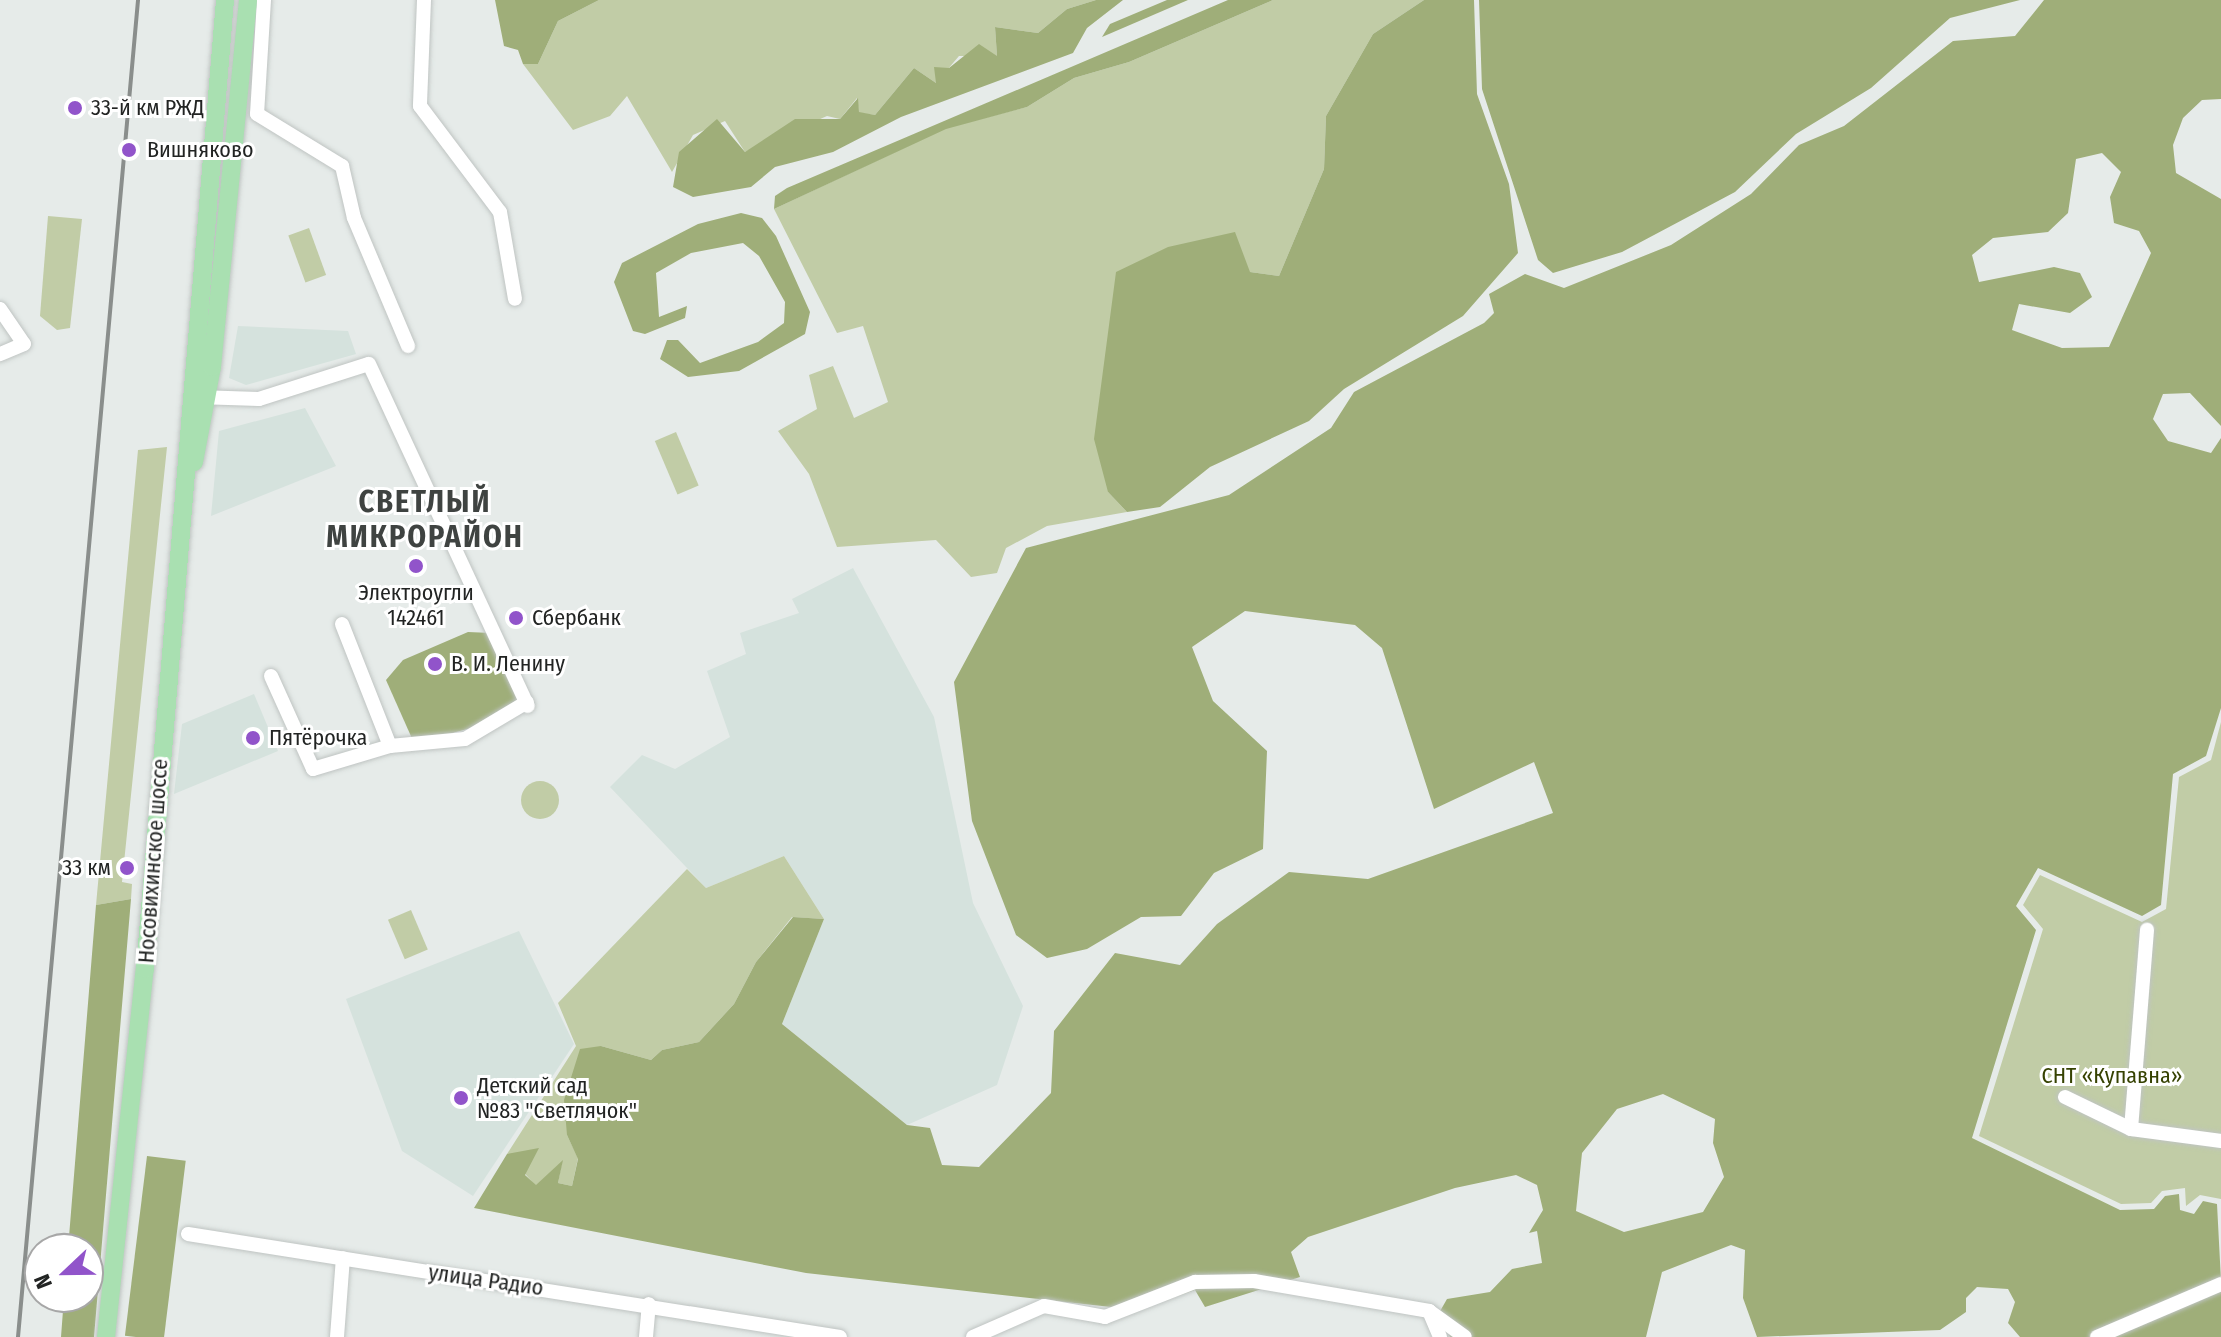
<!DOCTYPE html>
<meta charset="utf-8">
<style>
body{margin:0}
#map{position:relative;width:2221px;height:1337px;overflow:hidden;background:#e6ebe9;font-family:"Fira Sans Condensed",sans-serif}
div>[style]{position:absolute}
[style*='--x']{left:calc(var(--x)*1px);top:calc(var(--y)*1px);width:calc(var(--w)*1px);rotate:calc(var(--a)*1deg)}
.built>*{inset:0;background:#d5e2dd}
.green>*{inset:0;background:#c1cca6;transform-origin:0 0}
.round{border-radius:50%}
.forest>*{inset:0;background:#9fae79;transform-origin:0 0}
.roads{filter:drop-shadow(0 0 2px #bfc4c2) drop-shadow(0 0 2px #bfc4c2)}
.minor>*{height:14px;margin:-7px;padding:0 7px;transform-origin:7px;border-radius:7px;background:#fff}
.major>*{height:18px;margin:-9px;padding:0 9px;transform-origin:9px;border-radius:9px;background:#a9e0b1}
.rail>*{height:4px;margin:-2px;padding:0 2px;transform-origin:2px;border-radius:2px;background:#8a8e8c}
.dots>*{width:22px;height:22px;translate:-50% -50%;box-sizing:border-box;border:4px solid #fff;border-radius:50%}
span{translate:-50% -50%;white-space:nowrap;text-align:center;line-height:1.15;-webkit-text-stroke:6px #fff;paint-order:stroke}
.poi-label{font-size:22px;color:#222423}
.left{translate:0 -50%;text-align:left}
.right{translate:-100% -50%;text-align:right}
.street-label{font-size:22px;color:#222423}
.park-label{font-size:22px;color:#364202}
.district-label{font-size:30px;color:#3f4341;font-weight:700;letter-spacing:2px}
.north{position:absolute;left:24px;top:1233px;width:80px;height:80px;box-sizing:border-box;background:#fff;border:2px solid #a7a7a7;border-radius:50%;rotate:248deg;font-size:22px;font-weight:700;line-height:32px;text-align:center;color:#222423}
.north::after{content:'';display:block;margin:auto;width:28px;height:36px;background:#9154ca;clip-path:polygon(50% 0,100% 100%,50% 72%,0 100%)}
</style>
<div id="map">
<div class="built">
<div style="clip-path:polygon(238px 326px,348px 331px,356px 354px,246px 385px,229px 378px)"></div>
<div style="clip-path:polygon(305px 408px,336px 466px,211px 516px,219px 431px)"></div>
<div style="clip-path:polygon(853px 568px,934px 717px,973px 903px,1023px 1006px,997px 1085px,907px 1125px,782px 1024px,824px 919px,784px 856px,706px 888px,610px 787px,642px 755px,675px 769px,730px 737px,707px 671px,746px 654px,740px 633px,799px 613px,792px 599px)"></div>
<div style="clip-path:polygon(254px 694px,278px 751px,174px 794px,182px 724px)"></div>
<div style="clip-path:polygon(519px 931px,574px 1044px,473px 1196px,402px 1151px,346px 999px)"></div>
</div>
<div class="green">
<div style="clip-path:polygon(599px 0,1096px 0,1067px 9px,1038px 33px,995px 27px,997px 56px,959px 56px,936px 83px,914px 68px,875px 115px,859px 113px,857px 98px,840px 119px,827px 116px,745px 152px,725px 121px,693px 135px,672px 172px,627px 96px,610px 116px,573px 130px,523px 64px,538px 64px,558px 21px)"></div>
<div style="clip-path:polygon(1273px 0,1424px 0,1373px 34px,1326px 116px,1324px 169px,1279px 276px,1250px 272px,1108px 492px,1127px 512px,1047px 526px,1006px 548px,997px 573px,971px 577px,936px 540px,837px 547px,809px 474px,778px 431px,817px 409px,809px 375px,833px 366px,854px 418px,888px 402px,863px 326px,837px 333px,774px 209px,946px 128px,1027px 107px,1074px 78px,1129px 62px)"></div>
<div style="clip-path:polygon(48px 216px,82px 219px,70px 328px,57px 330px,40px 316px)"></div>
<div style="left:309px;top:228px;width:50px;height:22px;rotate:70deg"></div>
<div style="left:676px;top:432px;width:58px;height:23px;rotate:67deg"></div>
<div style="clip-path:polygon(167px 447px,122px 882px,132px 884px,131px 899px,96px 905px,138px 450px)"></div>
<div style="clip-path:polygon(2221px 722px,2221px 1199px,2200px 1195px,2186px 1206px,2185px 1188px,2162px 1191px,2151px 1203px,2121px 1204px,1979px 1136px,2043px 929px,2023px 905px,2040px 875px,2142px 922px,2166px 909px,2179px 777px,2211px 760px)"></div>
<div class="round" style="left:521px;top:781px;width:38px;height:38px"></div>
<div style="clip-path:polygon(784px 856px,824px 919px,792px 917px,756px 962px,734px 1004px,699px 1042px,662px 1050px,651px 1060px,601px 1046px,567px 1135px,578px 1158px,572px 1186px,558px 1183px,562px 1162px,536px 1186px,507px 1154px,576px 1046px,558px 1003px,687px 869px,706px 888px)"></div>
<div style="left:411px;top:910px;width:43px;height:25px;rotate:67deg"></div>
</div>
<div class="forest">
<div style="clip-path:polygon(495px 0,599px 0,558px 21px,538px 64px,523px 64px,518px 50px,504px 46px)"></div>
<div style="clip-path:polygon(1096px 0,1141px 0,1123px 0,1087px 28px,1073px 53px,901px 117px,833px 152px,775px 167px,751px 187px,693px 197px,673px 187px,679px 152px,717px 119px,745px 152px,795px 119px,840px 119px,858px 98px,859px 112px,875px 115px,914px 68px,936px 83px,934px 67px,949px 68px,979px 44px,997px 56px,995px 27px,1038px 33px,1067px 9px)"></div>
<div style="clip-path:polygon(1167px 0,1188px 0,1102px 37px,1110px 24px)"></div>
<div style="clip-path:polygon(1228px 0,1273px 0,1129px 62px,1074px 78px,1027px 107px,946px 129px,774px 209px,775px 196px,787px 188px)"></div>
<div style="clip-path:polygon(1424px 0,1474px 0,1477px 94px,1509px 184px,1518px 253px,1463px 316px,1344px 389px,1309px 421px,1210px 467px,1160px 507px,1127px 512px,1108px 492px,1094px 439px,1116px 272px,1168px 247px,1235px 232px,1250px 272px,1279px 276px,1324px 169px,1326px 116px,1373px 34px)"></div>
<div style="clip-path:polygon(1479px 0,2020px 0,1950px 18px,1871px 88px,1796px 134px,1735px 192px,1622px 252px,1553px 273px,1538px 260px,1482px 89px)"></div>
<div style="clip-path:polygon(evenodd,2044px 0,2221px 0,2221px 99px,2202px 100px,2183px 118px,2173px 145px,2176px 173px,2221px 199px,2221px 426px,2190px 393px,2163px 394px,2153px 419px,2168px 441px,2211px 453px,2221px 438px,2221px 708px,2206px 756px,2173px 774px,2161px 905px,2142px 916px,2038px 868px,2016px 906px,2036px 930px,1972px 1138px,2120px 1210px,2154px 1209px,2165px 1196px,2179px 1194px,2180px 1210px,2194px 1214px,2203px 1201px,2217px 1204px,2221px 1281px,2093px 1337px,2020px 1337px,2008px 1323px,2015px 1302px,2008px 1289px,1977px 1287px,1966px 1298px,1966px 1312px,1940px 1330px,1757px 1337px,1743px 1298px,1745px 1250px,1731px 1245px,1662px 1272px,1646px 1337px,1450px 1337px,1439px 1313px,1447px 1299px,1490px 1292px,1512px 1269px,1542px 1263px,1537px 1231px,1529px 1233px,1543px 1210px,1537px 1185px,1516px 1175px,1455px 1188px,1308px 1237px,1291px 1252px,1300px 1277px,1205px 1307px,1195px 1290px,1138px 1310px,806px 1273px,474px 1208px,507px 1154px,539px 1148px,525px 1175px,536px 1185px,563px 1160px,558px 1183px,572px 1186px,578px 1159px,567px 1135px,564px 1100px,580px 1049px,601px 1046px,651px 1060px,662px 1050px,699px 1042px,734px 1004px,756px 962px,793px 917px,824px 919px,782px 1024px,907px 1125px,930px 1128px,942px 1165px,979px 1167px,1051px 1093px,1054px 1031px,1115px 953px,1180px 965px,1217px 924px,1289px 872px,1368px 879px,1553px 813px,1534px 762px,1434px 809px,1382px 648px,1355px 625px,1245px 611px,1192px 647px,1213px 701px,1267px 751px,1263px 849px,1214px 873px,1181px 916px,1141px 917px,1087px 949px,1047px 958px,1016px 935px,972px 821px,954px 682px,1026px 548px,1229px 495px,1331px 428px,1354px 392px,1484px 323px,1494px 313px,1489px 294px,1525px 274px,1564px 288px,1671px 245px,1751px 194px,1799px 145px,1844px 126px,1953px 41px,2015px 36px,2044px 0,2102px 153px,2121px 172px,2110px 197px,2114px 223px,2139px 231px,2151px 253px,2109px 347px,2062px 348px,2012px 330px,2019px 304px,2070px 313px,2092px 297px,2080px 273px,2054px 267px,1979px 282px,1972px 255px,1993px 238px,2048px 232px,2068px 213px,2076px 159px,2102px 153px,2044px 0,1663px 1094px,1715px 1119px,1713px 1143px,1724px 1177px,1703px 1212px,1624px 1232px,1576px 1211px,1582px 1153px,1617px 1109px,1663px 1094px)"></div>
<div style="clip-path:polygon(741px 213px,762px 218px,776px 236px,810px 312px,805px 334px,739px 371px,688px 377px,660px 359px,667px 340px,678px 340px,700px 363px,758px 342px,784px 323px,785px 302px,759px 256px,743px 243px,691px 253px,656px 273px,659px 317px,687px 306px,685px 318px,645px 334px,633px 331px,614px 282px,622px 263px,698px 224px)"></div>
<div style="clip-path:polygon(468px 632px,491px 633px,521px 698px,479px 726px,414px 743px,386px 680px,403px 660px)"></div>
<div style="clip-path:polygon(131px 899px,94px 1337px,61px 1337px,64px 1297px,88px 1297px,88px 1249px,68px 1249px,96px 905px)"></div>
<div style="left:147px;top:1156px;width:39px;height:181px;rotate:7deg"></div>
<div style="clip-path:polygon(2221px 1291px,2221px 1337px,2113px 1337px)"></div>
</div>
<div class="roads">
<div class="minor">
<div style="--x:264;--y:0;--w:114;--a:93.5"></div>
<div style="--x:257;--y:114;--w:100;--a:31.5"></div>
<div style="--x:342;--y:166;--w:53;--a:77"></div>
<div style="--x:354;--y:218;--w:139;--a:67.1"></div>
<div style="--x:424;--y:0;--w:106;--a:92.2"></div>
<div style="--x:420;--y:106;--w:133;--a:53"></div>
<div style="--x:500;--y:212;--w:88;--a:80.2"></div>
<div style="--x:0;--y:309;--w:42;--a:55.6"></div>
<div style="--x:24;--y:344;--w:26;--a:157"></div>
<div style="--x:197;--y:397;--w:62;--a:1.8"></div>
<div style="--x:259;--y:399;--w:115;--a:-17.7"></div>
<div style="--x:369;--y:364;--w:377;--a:65.1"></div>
<div style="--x:271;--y:676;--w:102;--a:65.7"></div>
<div style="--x:313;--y:769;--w:80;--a:-16.6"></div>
<div style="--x:390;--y:746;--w:131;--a:-111.5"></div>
<div style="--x:390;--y:746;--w:75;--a:-5.3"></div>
<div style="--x:465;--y:739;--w:72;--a:-30.8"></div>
<div style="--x:2065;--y:1097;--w:73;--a:25.9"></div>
<div style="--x:2131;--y:1129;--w:91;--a:7.6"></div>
<div style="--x:2131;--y:1129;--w:200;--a:-85.4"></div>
<div style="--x:188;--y:1234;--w:660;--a:8.98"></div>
<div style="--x:1429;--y:1311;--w:44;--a:35.8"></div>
<div style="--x:1429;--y:1311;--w:28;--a:67"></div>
<div style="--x:337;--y:1337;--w:79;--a:-85.7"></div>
<div style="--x:646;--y:1337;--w:33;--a:-85"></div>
<div style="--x:973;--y:1337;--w:77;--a:-23.6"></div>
<div style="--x:1044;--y:1306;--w:62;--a:10.2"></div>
<div style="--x:1105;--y:1317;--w:97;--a:-21.3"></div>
<div style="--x:1195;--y:1282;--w:59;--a:-1"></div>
<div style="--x:1254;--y:1281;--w:178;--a:9.7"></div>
<div style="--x:2097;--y:1337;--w:135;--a:-23.1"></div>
</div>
<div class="major">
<div style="--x:194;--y:462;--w:97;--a:-79.3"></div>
<div style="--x:212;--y:367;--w:369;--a:-84.4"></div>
<div style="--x:106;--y:1337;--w:370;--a:-84"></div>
<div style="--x:145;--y:969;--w:972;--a:-85.28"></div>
</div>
</div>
<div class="rail">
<div style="--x:18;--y:1337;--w:1342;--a:-84.87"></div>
</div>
<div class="dots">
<div style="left:75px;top:108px;background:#9154ca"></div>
<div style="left:129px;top:150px;background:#9154ca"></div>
<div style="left:416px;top:566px;background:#9154ca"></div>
<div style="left:516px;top:618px;background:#9154ca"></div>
<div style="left:435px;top:664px;background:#9154ca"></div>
<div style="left:253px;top:738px;background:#9154ca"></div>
<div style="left:127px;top:868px;background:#9154ca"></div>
<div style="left:461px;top:1098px;background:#9154ca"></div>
</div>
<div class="poi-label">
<span class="left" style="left:91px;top:108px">33-й км РЖД</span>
<span class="left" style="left:147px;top:150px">Вишняково</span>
<span style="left:416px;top:605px">Электроугли<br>142461</span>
<span class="left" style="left:532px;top:618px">Сбербанк</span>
<span class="left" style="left:451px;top:664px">В. И. Ленину</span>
<span class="left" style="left:269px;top:738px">Пятёрочка</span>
<span class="right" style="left:111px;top:868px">33 км</span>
<span class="left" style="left:477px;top:1098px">Детский сад<br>№83 "Светлячок"</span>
</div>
<div class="street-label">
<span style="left:153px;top:861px;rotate:-86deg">Носовихинское шоссе</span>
<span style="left:486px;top:1280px;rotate:8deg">улица Радио</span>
</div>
<div class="park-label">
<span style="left:2112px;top:1076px">СНТ «Купавна»</span>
</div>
<div class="district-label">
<span style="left:425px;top:519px">СВЕТЛЫЙ<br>МИКРОРАЙОН</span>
</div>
<div class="north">N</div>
</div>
